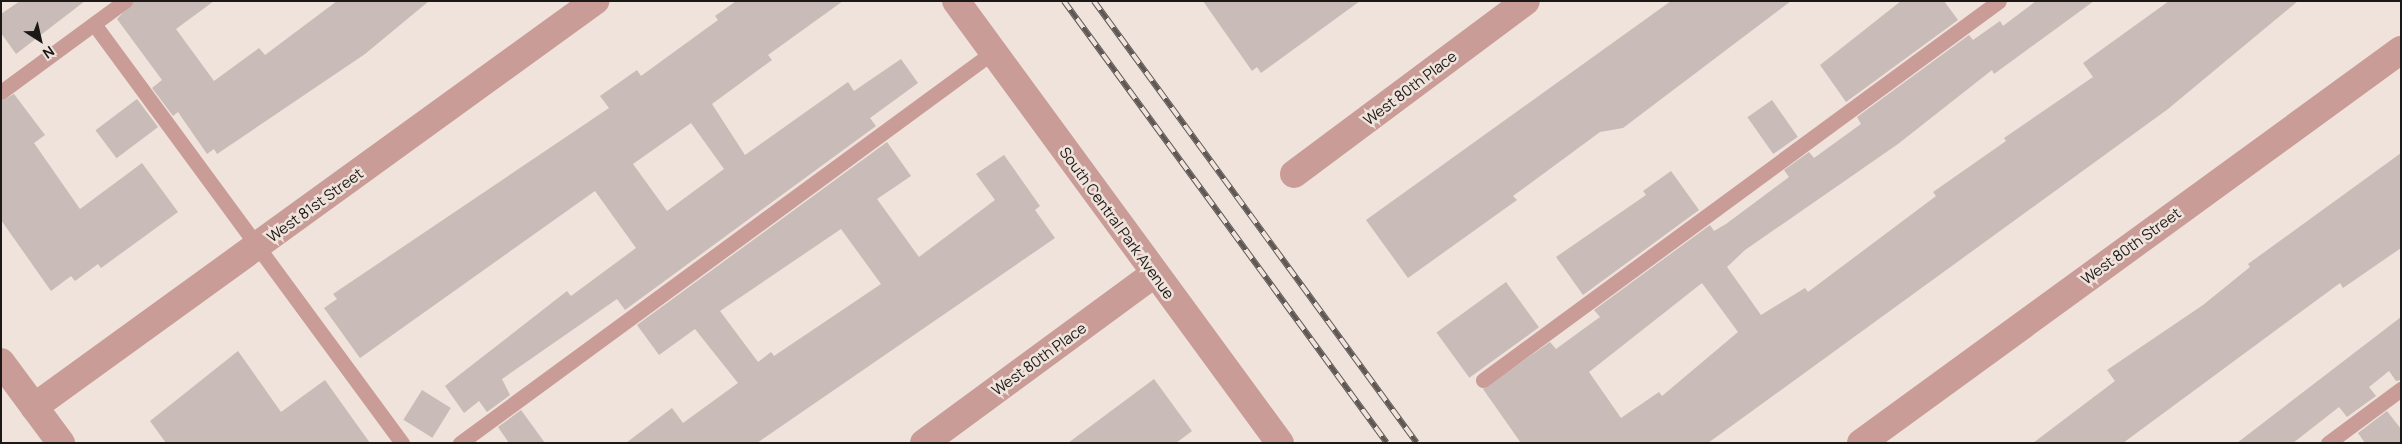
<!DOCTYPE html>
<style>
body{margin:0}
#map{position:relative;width:2402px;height:444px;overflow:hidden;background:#efe3dc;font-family:Manrope,sans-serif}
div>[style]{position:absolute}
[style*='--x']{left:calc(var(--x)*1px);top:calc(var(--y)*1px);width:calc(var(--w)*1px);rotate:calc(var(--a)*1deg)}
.building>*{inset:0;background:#c8bbb8;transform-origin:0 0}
.lane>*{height:15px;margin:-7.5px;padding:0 7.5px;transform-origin:7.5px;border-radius:7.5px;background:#c99c97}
.street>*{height:28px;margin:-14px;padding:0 14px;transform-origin:14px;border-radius:14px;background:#c99c97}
.rail>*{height:5.5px;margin-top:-2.75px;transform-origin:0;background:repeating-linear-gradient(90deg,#efe3dc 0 11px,#5e5754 0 22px);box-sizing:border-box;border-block:1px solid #5e5754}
span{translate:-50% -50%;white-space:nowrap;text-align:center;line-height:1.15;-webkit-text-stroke:5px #efe3dc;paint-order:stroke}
.street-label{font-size:15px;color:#1c1816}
.frame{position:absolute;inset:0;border:2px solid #1c1816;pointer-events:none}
.north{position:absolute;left:15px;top:15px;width:50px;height:50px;-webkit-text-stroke:4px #efe3dc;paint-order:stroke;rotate:145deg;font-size:14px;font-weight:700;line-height:20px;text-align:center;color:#1c1816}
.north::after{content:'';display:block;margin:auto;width:18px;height:22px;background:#1c1816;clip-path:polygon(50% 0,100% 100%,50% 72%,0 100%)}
</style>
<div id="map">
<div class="building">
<div style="clip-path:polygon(20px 1px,85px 1px,16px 54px,1px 33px,1px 14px)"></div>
<div style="clip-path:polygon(134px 1px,214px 1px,176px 29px,214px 81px,259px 48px,265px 55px,337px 1px,429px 1px,365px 54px,217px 154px,214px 149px,207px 154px,178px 112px,173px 116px,152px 88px,162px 80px,117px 19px)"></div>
<div style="clip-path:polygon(evenodd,736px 1px,843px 1px,768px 55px,772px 60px,712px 104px,745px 155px,848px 82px,854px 91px,901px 59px,918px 83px,870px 118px,876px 126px,625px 310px,617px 299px,502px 379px,510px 395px,487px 412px,479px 401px,464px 413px,445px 386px,567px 291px,571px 296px,636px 248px,595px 191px,360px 358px,324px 308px,337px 299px,333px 294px,609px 108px,600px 96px,637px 70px,641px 76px,718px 20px,715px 16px,736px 1px,691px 123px,724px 169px,667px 211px,633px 164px,691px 123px)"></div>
<div style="clip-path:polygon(1203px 1px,1360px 1px,1261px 73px,1257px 67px,1252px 71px)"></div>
<div style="clip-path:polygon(1671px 1px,1791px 1px,1623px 128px,1600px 132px,1513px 196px,1517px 200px,1408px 278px,1366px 220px)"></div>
<div style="clip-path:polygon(1901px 1px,1944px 1px,1958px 20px,1846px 102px,1820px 65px)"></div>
<div style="clip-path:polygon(evenodd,2036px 1px,2094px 1px,1994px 74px,1992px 70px,1898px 144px,1745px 250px,1727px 267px,1761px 315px,1805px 288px,1808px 292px,1936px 196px,1933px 192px,2006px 141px,2004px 138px,2093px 77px,2083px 63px,2169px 1px,2298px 1px,2168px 109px,1708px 443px,1521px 443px,1483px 389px,1550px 342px,1556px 349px,1600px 317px,1594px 310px,1710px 225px,1714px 231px,1726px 224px,1789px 177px,1784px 170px,1809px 152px,1814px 158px,1861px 124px,1857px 117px,1969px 35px,1973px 40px,2000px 21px,2003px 26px,2036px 1px,1702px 283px,1738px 332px,1662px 396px,1659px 392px,1621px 418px,1589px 372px,1702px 283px)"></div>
<div style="clip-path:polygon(14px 94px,45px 135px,34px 143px,80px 209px,142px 163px,178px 212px,101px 268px,98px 264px,75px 281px,71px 276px,51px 291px,1px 220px,1px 101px)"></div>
<div style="left:137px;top:99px;width:35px;height:52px;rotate:53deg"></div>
<div style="left:1772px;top:100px;width:45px;height:30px;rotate:55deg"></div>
<div style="clip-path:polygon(evenodd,887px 142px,911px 176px,877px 199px,919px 257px,995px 200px,976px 174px,1004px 155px,1040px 206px,1035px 210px,1055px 238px,757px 443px,626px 443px,672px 408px,683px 423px,738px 383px,695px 329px,659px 355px,637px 325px,887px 142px,841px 229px,881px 284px,774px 356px,771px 352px,758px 362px,720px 311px,841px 229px)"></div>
<div style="clip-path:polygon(2401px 153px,2401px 248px,2343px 288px,2340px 283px,2123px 443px,2033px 443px,2115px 381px,2107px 370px,2203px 305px,2250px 267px,2248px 264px)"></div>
<div style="clip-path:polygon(1671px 171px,1699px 210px,1583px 295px,1556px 257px,1646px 195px,1643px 191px)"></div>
<div style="left:1506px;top:282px;width:56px;height:86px;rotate:54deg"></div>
<div style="clip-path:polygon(2401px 317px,2401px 380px,2396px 381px,2389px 371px,2369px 387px,2376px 396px,2347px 417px,2339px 407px,2293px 443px,2237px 443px)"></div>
<div style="clip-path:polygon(238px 351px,281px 412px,325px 380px,370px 443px,166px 443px,150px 421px)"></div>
<div style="clip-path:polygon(1154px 379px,1192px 431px,1176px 443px,1068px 443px)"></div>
<div style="left:422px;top:390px;width:34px;height:35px;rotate:32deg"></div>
<div style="clip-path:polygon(521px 410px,545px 443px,509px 443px,498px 427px)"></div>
<div style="clip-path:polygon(2387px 411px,2401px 429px,2401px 443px,2365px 443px,2358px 433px)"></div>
</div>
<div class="lane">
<div style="--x:94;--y:24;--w:520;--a:53.68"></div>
<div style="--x:1;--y:92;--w:154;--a:-36.3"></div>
<div style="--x:1483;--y:380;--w:640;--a:-36.3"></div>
<div style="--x:460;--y:443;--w:661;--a:-36.26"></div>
<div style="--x:2328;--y:443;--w:91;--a:-36.5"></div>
</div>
<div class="street">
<div style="--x:956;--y:1;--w:548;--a:53.76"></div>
<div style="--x:1294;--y:174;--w:289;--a:-36.7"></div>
<div style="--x:1;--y:362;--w:101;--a:53.5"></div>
<div style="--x:34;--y:407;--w:693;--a:-35.89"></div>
<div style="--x:924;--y:443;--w:285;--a:-36.3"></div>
<div style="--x:1861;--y:443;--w:668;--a:-36.05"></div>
</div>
<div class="rail">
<div style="--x:1064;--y:1;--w:547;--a:53.84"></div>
<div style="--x:1094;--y:1;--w:547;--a:53.84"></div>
</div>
<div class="street-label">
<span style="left:1410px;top:88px;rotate:-37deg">West 80th Place</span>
<span style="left:315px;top:205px;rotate:-36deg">West 81st Street</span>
<span style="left:1117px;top:223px;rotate:54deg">South Central Park Avenue</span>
<span style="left:2131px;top:246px;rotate:-36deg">West 80th Street</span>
<span style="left:1039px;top:359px;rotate:-36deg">West 80th Place</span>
</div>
<div class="frame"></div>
<div class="north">N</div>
</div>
